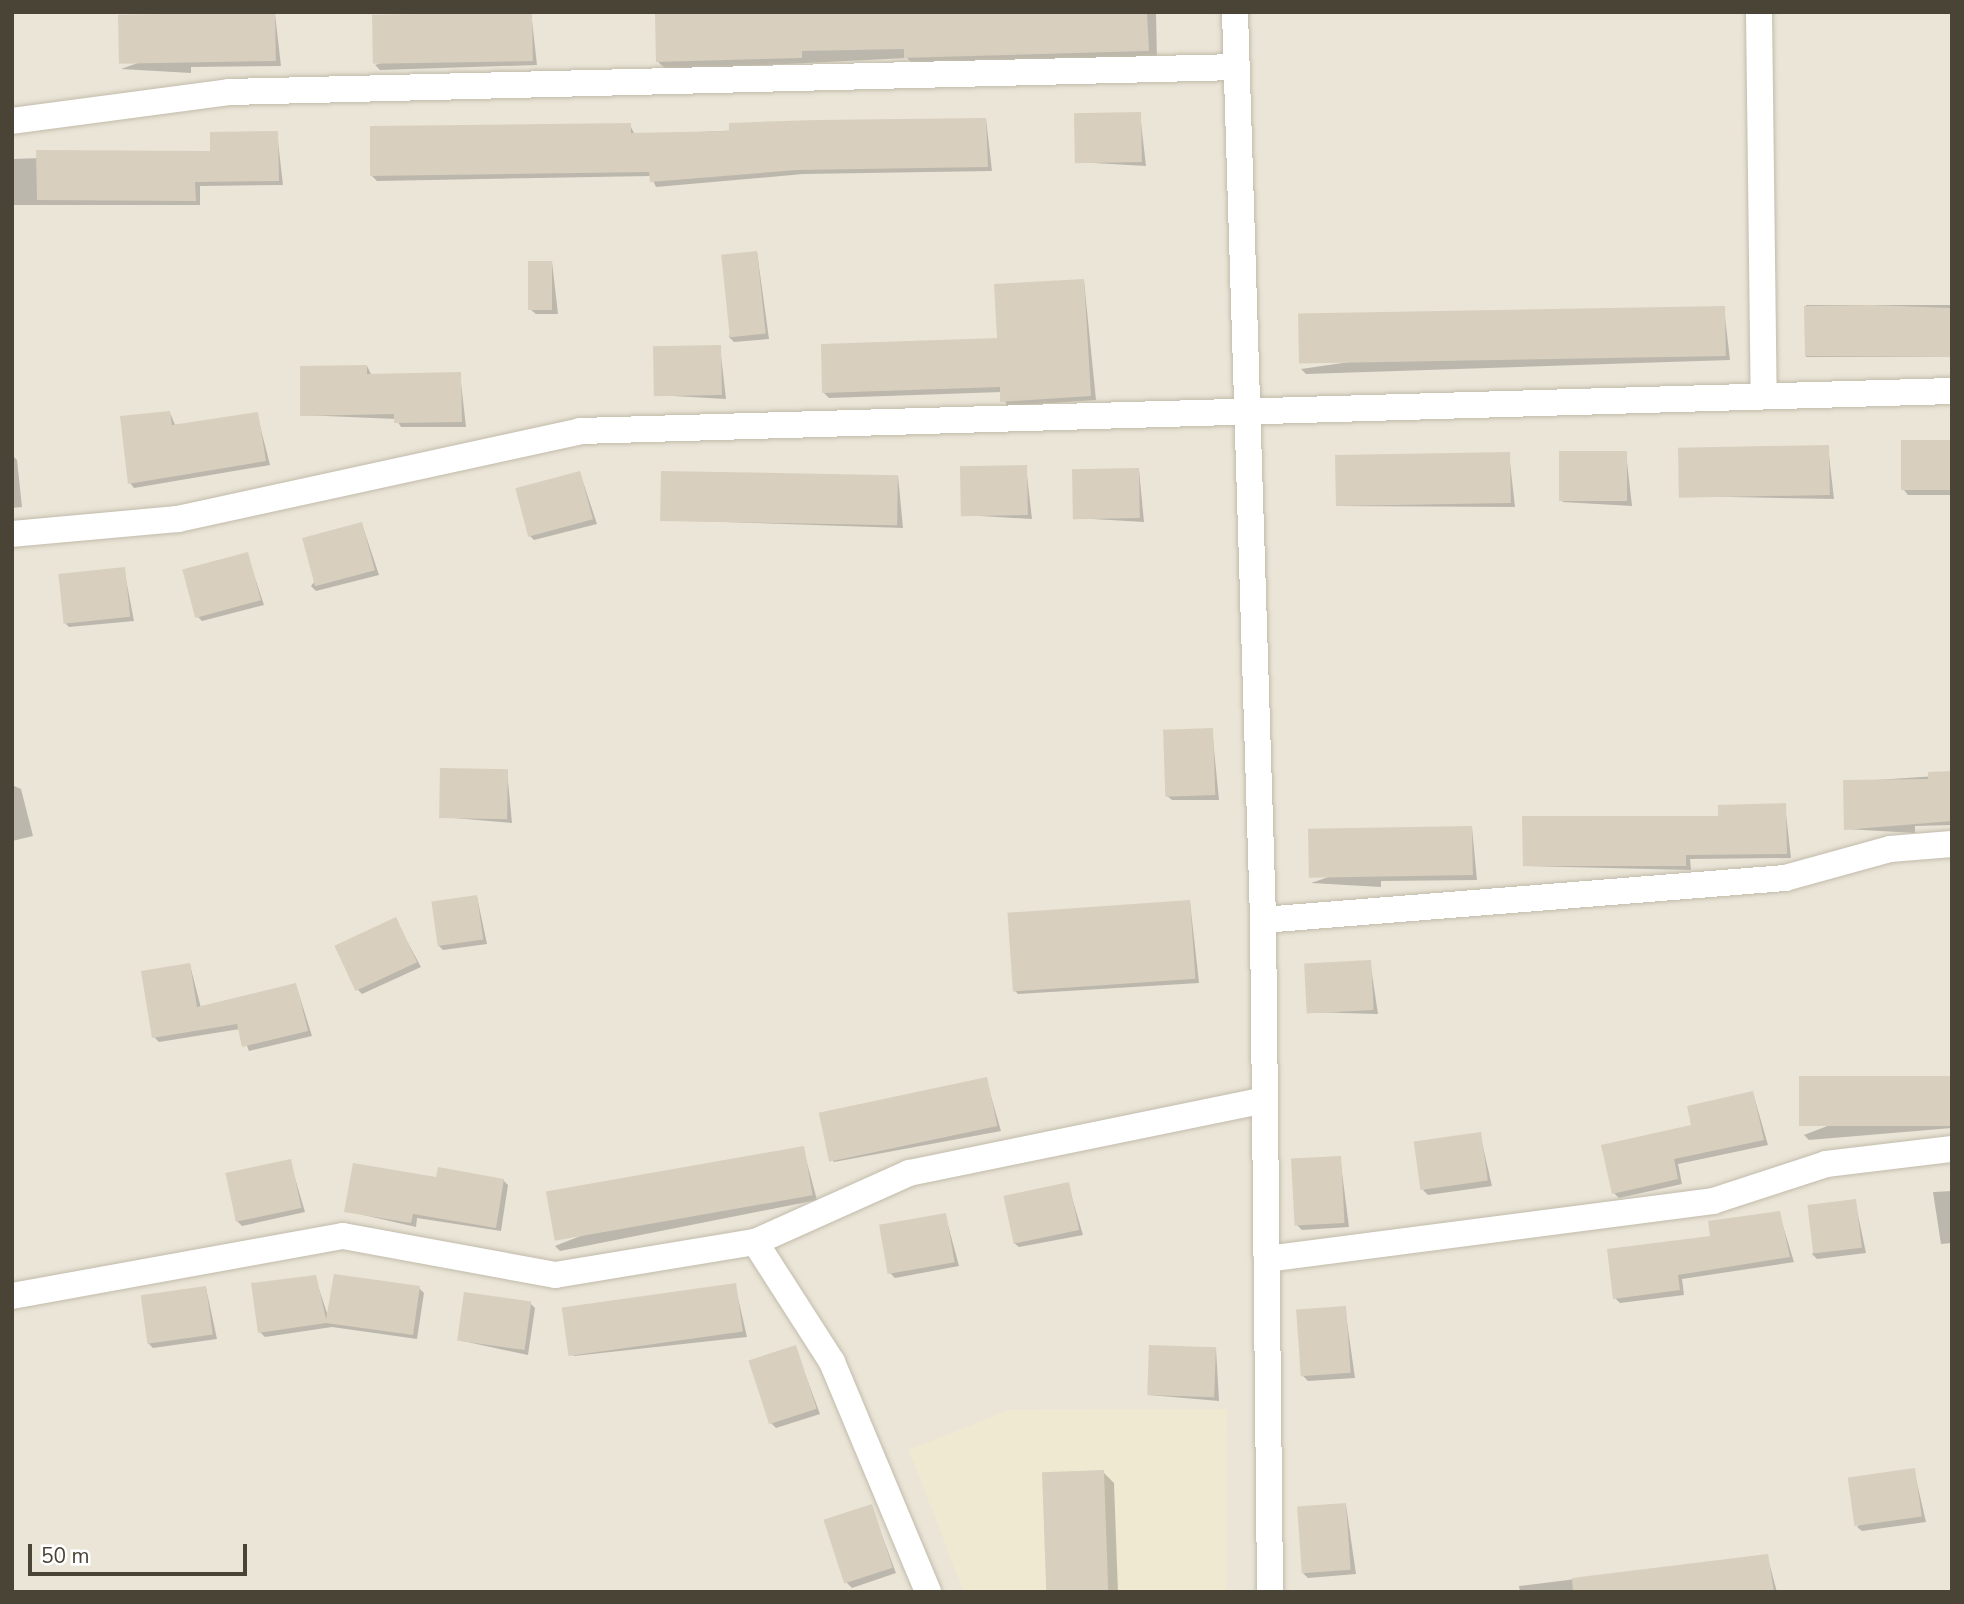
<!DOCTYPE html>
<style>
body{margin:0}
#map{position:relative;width:1964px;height:1604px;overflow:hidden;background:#f6f3e9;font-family:"Nunito Sans",sans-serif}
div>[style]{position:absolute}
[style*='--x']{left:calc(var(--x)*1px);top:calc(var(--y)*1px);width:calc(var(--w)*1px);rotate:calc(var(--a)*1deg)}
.residential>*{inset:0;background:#eae5d7;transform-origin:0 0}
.education>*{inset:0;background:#f0e9d2}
.shadow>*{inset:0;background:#0003;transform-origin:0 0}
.building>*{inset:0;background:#d8cfbe;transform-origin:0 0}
.roads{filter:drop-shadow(0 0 2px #c2bbab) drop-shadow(0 0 2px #c2bbab)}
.street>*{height:26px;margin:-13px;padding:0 13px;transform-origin:13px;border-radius:13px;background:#fff}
span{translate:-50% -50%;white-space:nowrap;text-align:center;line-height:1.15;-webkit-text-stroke:5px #fff;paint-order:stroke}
.frame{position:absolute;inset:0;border:14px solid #4a4437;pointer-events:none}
.scale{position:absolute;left:28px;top:1544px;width:219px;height:32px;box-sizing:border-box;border:4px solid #4a4437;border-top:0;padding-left:9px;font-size:21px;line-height:24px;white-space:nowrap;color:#4a4437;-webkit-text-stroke:5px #fff;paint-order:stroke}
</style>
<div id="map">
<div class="residential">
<div style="left:12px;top:12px;width:1940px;height:1580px"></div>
</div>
<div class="education">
<div style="clip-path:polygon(1227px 1409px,1226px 1592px,964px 1592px,909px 1450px,1009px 1410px)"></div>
</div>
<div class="shadow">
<div style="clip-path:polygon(531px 12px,537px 65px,380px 70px,375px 65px)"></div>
<div style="clip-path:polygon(684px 12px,1156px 12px,1157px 60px,915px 66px,907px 58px,667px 70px,657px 61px)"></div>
<div style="clip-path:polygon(275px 14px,281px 66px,191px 67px,191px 73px,121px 69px)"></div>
<div style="clip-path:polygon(1140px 114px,1146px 166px,1076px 162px)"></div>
<div style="clip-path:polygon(986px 119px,992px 171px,803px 174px,656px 187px,651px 176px,377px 181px,372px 176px,630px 125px,635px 135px)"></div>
<div style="clip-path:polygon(277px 133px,283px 185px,200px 186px,200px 205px,14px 205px,12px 211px,12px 159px,212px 152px)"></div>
<div style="clip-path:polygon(757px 252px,769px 339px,734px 342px,729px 337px)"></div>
<div style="clip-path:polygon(552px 262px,558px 314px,536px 314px,531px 310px)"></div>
<div style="clip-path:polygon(1084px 281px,1096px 400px,1007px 406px,1002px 392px,829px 398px,824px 393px,999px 339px)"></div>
<div style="left:1952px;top:305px;width:52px;height:146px;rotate:90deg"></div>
<div style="clip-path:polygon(1724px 308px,1730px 360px,1306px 374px,1301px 369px)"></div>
<div style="clip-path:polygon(720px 347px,726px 399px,656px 395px)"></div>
<div style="clip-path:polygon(367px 366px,372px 376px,460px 374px,466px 427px,401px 427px,396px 419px,302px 415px)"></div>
<div style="clip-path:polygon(170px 413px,176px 427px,257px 414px,270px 465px,134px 488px,130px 483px)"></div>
<div style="clip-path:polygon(1952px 442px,1952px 495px,1908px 495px,1904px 490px)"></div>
<div style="clip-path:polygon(1828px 447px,1834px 499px,1681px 496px)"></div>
<div style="clip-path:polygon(1626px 453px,1632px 506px,1562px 502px)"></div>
<div style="clip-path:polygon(1509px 454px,1515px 507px,1338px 506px)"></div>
<div style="clip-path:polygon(12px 455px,17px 460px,22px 507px,12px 508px)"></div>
<div style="clip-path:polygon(1026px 467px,1032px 519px,963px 515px)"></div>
<div style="clip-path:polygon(1139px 470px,1144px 522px,1075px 518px)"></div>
<div style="clip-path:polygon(580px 473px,597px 524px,534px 540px,529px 535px)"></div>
<div style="clip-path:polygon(898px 476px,903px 528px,663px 520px)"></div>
<div style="clip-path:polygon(362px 524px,379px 575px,316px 591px,311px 586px)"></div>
<div style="clip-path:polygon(247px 554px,264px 605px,202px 621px,197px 616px)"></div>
<div style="clip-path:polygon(124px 569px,134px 621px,69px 627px,64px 622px)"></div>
<div style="clip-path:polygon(1212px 729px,1219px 800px,1172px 800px,1167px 796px)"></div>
<div style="clip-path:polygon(507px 771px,512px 823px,442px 817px)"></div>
<div style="clip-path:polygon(1952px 775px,1952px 825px,1915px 826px,1915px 833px,1846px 829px,1845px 782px)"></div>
<div style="clip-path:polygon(12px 785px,21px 789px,33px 836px,12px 841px)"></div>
<div style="clip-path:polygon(1785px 805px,1791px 858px,1690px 859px,1691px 870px,1525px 866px)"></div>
<div style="clip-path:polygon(1472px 828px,1477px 880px,1381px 881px,1381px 887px,1311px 883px)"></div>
<div style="clip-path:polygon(477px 897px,487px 944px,443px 950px,438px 945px)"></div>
<div style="clip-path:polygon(1190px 902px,1199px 983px,1018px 994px,1013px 989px)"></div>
<div style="clip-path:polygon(395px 919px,421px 967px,362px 994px,357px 989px)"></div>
<div style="clip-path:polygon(1370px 961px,1378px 1014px,1308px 1012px)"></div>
<div style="clip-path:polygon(190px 965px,201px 1008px,296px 985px,312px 1036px,249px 1051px,240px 1029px,159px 1042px,154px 1037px)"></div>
<div style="clip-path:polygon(1952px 1078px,1952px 1128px,1809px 1140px,1804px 1135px)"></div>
<div style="clip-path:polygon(986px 1079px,1001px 1131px,834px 1162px,829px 1157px)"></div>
<div style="clip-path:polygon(1753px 1093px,1768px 1145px,1678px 1164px,1682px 1184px,1619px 1198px,1614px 1193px,1693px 1127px)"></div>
<div style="clip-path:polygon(1480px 1134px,1492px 1186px,1428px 1195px,1423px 1190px)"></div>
<div style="clip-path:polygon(803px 1148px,817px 1200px,560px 1251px,555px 1246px)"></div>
<div style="clip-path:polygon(1340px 1157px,1349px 1227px,1302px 1230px,1297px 1225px)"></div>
<div style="clip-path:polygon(290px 1161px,305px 1212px,242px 1226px,237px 1221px)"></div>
<div style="clip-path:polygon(438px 1179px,503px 1180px,508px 1185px,501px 1231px,417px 1218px,416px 1227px,346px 1211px)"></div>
<div style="clip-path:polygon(1068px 1184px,1083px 1235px,1019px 1247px,1014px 1243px)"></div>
<div style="clip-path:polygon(1952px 1191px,1952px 1243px,1941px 1244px,1933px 1192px)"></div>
<div style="clip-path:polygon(1855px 1201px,1866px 1253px,1817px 1259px,1812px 1254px)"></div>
<div style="clip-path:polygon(1779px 1213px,1794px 1262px,1682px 1279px,1684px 1295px,1620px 1303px,1615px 1298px,1712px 1238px)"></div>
<div style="clip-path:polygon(945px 1214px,959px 1266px,895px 1278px,890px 1273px)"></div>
<div style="clip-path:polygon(315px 1277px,328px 1316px,419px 1288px,424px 1293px,417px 1339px,332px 1327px,265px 1337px,260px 1332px)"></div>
<div style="clip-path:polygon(735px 1285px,747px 1337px,574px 1356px,569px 1351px)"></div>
<div style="clip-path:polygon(206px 1288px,217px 1339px,153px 1348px,148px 1343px)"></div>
<div style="clip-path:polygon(530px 1303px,535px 1308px,528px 1355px,458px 1340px)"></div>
<div style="clip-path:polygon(1345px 1308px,1355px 1378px,1308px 1381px,1303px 1376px)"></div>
<div style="clip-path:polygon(795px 1347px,820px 1414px,776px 1428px,771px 1423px)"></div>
<div style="clip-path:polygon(1216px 1349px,1219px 1401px,1149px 1395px)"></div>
<div style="clip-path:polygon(1914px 1470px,1926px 1522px,1862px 1531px,1857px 1527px)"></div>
<div style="clip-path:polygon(1103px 1472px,1114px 1483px,1118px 1592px,1048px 1592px)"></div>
<div style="clip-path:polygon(1346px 1505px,1356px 1574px,1308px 1578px,1303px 1573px)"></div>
<div style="clip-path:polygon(871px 1506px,896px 1573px,852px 1588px,847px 1583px)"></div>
<div style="clip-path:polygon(1767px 1555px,1777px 1592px,1520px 1592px,1519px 1586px)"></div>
</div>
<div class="building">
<div style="left:275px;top:12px;width:49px;height:157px;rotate:89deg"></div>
<div style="left:532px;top:12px;width:49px;height:160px;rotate:89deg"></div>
<div style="clip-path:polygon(655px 12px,1147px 12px,1149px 51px,904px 58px,904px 49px,802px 51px,802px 58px,656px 62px)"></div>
<div style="left:1141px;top:112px;width:50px;height:67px;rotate:89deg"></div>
<div style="clip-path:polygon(986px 118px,988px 167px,797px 170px,650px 182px,649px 172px,370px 176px,370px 126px,631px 123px,631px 133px,729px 131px,729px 123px,816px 120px)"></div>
<div style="clip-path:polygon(278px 131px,279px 181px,195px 182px,196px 201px,37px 200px,36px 150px,210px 151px,210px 132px)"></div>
<div style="left:757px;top:251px;width:83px;height:36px;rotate:84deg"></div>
<div style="left:528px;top:261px;width:24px;height:49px"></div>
<div style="clip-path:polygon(1084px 279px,1091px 396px,1000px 402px,1000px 387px,822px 393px,821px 344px,997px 338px,994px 284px)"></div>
<div style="clip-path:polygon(1871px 305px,1950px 308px,1951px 357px,1805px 356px,1804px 306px)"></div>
<div style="left:1725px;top:306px;width:50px;height:427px;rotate:89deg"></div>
<div style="left:721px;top:345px;width:50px;height:68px;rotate:89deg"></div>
<div style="clip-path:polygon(367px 365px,367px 374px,461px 372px,462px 422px,394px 423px,394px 414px,300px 416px,300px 366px)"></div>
<div style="clip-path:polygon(170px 411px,172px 425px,258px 412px,266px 461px,128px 484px,120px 416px)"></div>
<div style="left:1952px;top:440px;width:50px;height:51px;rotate:90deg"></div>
<div style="left:1829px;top:445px;width:50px;height:151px;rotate:89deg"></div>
<div style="left:1627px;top:451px;width:50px;height:68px;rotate:90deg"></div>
<div style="left:1510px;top:452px;width:51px;height:175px;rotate:89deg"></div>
<div style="left:1027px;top:465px;width:50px;height:67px;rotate:89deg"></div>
<div style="left:1139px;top:468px;width:50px;height:67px;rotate:89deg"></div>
<div style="left:580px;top:471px;width:50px;height:67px;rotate:75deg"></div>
<div style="left:661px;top:471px;width:237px;height:50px;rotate:1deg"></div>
<div style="left:362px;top:522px;width:50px;height:62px;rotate:75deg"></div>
<div style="left:248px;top:552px;width:50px;height:68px;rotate:75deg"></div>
<div style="left:125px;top:567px;width:50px;height:67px;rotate:84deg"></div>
<div style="left:1213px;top:728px;width:67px;height:50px;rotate:88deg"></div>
<div style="left:440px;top:768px;width:68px;height:50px;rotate:1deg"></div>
<div style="clip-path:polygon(1952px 771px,1952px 821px,1844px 830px,1843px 780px,1928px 779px,1928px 772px)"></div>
<div style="clip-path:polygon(1786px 803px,1787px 854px,1686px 855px,1686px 866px,1523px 866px,1522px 816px,1718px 816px,1718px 805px)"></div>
<div style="left:1472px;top:826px;width:49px;height:164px;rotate:89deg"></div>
<div style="left:477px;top:895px;width:45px;height:46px;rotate:82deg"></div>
<div style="left:1190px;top:900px;width:79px;height:183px;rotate:86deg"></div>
<div style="left:396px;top:917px;width:50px;height:68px;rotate:65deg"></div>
<div style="left:1371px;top:960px;width:50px;height:67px;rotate:87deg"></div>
<div style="clip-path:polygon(190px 963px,197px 1007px,296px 983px,308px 1031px,242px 1047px,237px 1024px,152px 1038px,141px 971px)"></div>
<div style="left:1952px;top:1076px;width:50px;height:153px;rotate:90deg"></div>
<div style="left:987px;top:1077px;width:50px;height:172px;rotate:78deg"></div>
<div style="clip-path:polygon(1753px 1091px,1764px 1140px,1674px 1159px,1678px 1179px,1612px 1194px,1601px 1145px,1691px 1125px,1687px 1106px)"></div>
<div style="left:1481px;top:1132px;width:49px;height:68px;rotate:82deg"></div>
<div style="left:804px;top:1146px;width:50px;height:262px;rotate:80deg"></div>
<div style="left:1341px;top:1156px;width:67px;height:50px;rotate:87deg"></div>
<div style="left:291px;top:1159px;width:50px;height:67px;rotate:78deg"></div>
<div style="clip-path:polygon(353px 1163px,436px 1177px,438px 1167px,504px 1179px,496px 1228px,413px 1214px,411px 1223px,344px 1212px)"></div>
<div style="left:1069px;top:1182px;width:49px;height:67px;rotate:78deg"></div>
<div style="left:1856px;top:1199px;width:49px;height:49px;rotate:83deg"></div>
<div style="clip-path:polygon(1780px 1211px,1790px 1257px,1678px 1275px,1680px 1290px,1613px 1299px,1607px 1249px,1710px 1236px,1708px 1221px)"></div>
<div style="left:946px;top:1213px;width:50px;height:68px;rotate:80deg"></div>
<div style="clip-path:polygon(334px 1274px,420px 1286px,413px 1335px,326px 1323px,258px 1333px,251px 1283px,316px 1275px,326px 1319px)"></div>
<div style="left:736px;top:1283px;width:49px;height:176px;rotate:82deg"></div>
<div style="left:206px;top:1286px;width:49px;height:66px;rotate:82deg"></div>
<div style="left:464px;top:1292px;width:68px;height:49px;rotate:8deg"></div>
<div style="left:1346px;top:1306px;width:67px;height:50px;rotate:86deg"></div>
<div style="left:796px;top:1345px;width:67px;height:50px;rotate:72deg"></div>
<div style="left:1149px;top:1345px;width:67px;height:50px;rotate:2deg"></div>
<div style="left:1915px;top:1468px;width:49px;height:68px;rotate:82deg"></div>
<div style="left:1104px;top:1470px;width:122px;height:62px;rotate:88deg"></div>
<div style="left:1346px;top:1503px;width:67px;height:49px;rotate:86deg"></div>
<div style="left:872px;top:1504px;width:67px;height:51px;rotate:72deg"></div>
<div style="clip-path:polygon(1768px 1554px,1774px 1592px,1573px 1592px,1572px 1578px)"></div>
</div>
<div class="roads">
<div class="street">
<div style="--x:1235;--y:12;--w:908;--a:88.23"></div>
<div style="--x:1263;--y:920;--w:672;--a:89.4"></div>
<div style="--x:1759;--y:12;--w:383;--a:89.3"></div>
<div style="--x:12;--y:121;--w:219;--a:-7.6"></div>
<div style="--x:229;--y:92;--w:1007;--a:-1.42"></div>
<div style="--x:12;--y:534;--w:167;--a:-5.2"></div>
<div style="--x:178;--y:519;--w:412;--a:-12.3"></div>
<div style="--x:580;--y:431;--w:1373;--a:-1.67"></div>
<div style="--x:1263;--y:920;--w:524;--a:-4.6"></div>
<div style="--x:1785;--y:878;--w:109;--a:-15.4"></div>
<div style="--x:1890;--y:849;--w:62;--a:-4.6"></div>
<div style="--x:755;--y:1242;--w:143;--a:57.3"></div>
<div style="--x:832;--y:1362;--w:249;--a:67.3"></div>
<div style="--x:1267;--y:1259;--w:450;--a:-7.4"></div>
<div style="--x:1713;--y:1201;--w:119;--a:-18.1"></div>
<div style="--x:1826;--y:1164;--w:127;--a:-6.8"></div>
<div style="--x:12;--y:1296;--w:336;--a:-10.3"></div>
<div style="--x:343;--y:1236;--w:216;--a:10.4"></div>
<div style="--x:555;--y:1275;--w:203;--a:-9.4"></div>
<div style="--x:755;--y:1242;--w:169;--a:-24.1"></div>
<div style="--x:909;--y:1173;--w:363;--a:-11.6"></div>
</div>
</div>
<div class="frame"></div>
<div class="scale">50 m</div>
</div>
